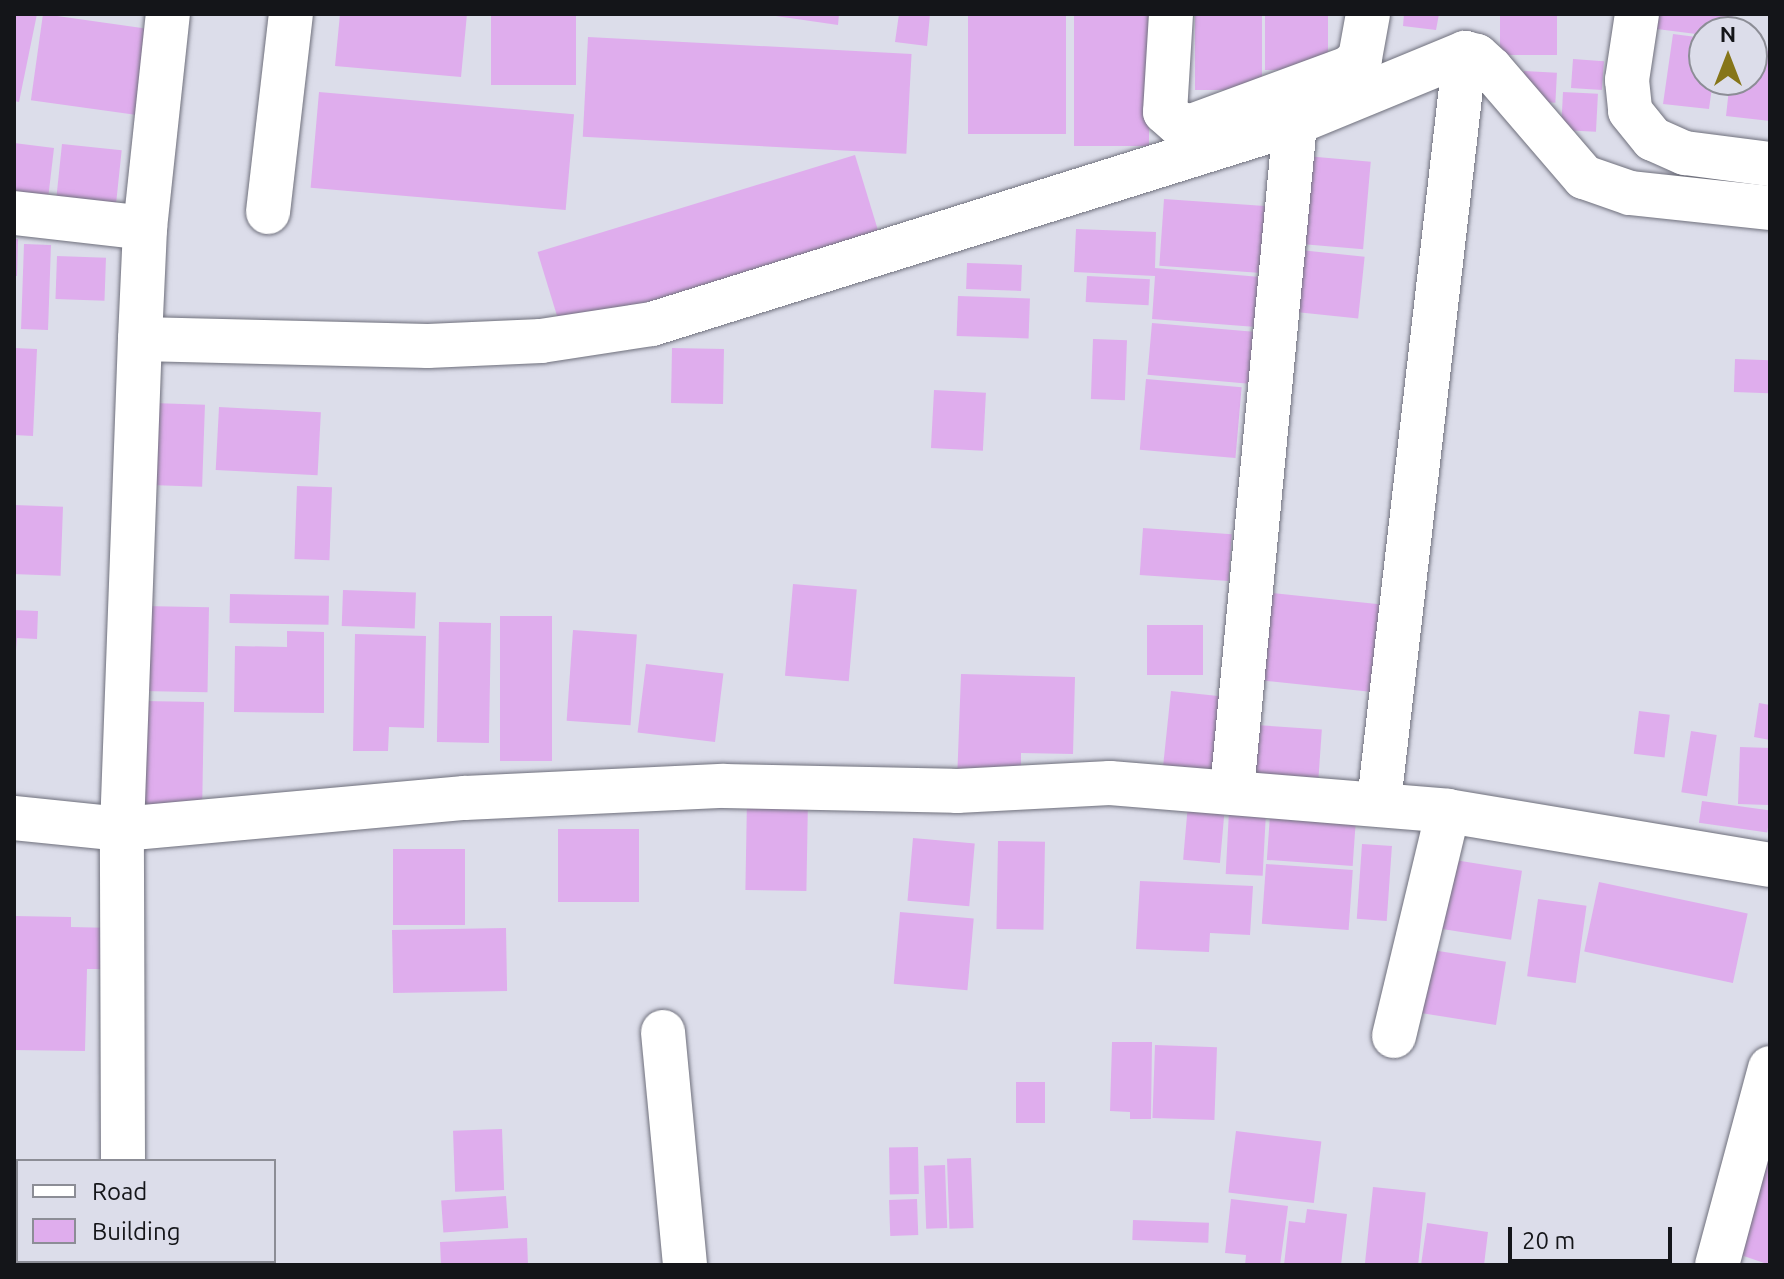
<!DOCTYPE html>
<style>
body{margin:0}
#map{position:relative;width:1784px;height:1279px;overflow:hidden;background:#dcddea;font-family:Ubuntu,sans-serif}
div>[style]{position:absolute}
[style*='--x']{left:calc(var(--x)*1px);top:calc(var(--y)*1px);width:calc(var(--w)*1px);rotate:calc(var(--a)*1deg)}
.building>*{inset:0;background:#dfaded;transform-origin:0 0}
.roads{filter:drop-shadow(0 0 2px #6f707c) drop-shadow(0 0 2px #6f707c)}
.minor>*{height:44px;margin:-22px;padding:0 22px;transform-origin:22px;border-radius:22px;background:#fff}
span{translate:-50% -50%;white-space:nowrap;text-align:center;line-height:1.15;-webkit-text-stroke:6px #dcddea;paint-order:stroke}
.frame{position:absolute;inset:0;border:16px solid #141519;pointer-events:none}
.legend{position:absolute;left:16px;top:1159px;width:260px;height:104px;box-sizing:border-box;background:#dcddea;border:2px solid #8c8d96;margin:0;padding:10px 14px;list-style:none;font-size:24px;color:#141519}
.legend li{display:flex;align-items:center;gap:16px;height:40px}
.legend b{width:40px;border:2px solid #8c8d96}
.north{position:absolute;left:1688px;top:16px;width:80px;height:80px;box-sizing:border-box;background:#dcddea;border:2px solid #8c8d96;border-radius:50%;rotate:0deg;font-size:22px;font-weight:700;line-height:32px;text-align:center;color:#141519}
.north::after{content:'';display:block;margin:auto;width:28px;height:36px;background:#867518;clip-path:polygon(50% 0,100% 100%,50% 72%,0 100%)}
.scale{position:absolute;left:1508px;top:1227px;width:164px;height:36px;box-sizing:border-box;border:4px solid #141519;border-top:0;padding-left:10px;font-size:24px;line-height:28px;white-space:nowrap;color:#141519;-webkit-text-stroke:6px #dcddea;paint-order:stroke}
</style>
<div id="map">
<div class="building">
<div style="clip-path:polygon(14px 14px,37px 14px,19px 102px,14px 101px)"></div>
<div style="left:43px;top:14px;width:107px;height:87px;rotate:8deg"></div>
<div style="clip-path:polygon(340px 14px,467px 14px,461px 77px,335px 66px)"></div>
<div style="left:491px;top:14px;width:85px;height:71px"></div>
<div style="clip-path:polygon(762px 14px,839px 14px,838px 25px)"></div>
<div style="clip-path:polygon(899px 14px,930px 14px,927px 46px,895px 42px)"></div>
<div style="left:968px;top:14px;width:98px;height:120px"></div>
<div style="left:1074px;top:14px;width:75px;height:132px"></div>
<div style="left:1195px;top:14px;width:67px;height:76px"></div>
<div style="left:1265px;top:14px;width:63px;height:56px"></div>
<div style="clip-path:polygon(1404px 14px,1439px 14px,1436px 30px,1403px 26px)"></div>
<div style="left:1500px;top:14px;width:57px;height:41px"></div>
<div style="clip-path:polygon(1651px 14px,1733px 14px,1731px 32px,1704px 35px,1649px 28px)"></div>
<div style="clip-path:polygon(1673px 34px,1704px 38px,1704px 80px,1713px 80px,1709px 109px,1663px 104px)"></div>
<div style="left:588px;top:37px;width:324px;height:100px;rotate:3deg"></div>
<div style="clip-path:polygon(1752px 49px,1770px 51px,1770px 121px,1726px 116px,1730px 80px,1752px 80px)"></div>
<div style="left:1573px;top:59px;width:31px;height:29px;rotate:4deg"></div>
<div style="left:1524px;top:71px;width:33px;height:30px;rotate:3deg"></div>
<div style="left:319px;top:92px;width:256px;height:96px;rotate:5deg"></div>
<div style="left:1563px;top:92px;width:35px;height:38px;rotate:3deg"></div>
<div style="clip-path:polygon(14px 143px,54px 148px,48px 199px,14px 195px)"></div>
<div style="left:62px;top:144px;width:60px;height:66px;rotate:6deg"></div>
<div style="left:855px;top:155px;width:80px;height:332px;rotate:73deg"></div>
<div style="left:1306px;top:156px;width:65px;height:88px;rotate:5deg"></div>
<div style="left:1164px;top:199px;width:114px;height:67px;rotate:4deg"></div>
<div style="clip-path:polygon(1076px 229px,1156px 232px,1155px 268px,1272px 278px,1269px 328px,1152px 319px,1155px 276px,1074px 272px)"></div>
<div style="clip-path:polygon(14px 239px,18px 239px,17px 276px,14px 276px)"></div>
<div style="left:24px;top:244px;width:27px;height:85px;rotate:2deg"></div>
<div style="left:1300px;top:250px;width:65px;height:62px;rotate:6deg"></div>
<div style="left:57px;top:256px;width:49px;height:43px;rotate:2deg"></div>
<div style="left:967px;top:263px;width:55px;height:26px;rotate:2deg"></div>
<div style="left:1087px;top:276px;width:63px;height:26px;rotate:3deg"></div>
<div style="left:958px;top:296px;width:72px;height:40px;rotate:2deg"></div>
<div style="left:1152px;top:323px;width:116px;height:52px;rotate:5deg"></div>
<div style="left:1093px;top:339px;width:34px;height:60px;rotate:2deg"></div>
<div style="clip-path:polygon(14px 348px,37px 349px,33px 436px,14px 435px)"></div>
<div style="left:672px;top:348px;width:52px;height:55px;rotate:1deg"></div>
<div style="left:1735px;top:359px;width:35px;height:33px;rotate:2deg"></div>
<div style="left:1146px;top:379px;width:96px;height:71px;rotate:5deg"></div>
<div style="left:934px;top:390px;width:52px;height:58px;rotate:3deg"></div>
<div style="left:153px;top:403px;width:52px;height:82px;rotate:2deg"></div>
<div style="left:219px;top:407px;width:102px;height:63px;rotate:3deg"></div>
<div style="left:297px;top:486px;width:35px;height:73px;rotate:2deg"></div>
<div style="left:14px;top:505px;width:49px;height:69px;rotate:2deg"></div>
<div style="left:1143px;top:528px;width:89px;height:47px;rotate:4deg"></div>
<div style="left:793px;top:584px;width:64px;height:92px;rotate:5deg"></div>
<div style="left:343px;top:590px;width:73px;height:36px;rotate:2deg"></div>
<div style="left:1263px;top:592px;width:124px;height:88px;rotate:6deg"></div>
<div style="left:230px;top:594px;width:99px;height:29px;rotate:1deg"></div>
<div style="left:143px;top:606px;width:66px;height:85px;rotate:1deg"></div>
<div style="clip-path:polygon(14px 610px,38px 611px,37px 639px,17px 638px,16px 650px)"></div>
<div style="left:500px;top:616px;width:52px;height:145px"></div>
<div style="left:439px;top:622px;width:52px;height:120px;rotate:1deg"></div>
<div style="left:1147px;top:625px;width:56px;height:50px"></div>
<div style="left:573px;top:630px;width:64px;height:91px;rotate:4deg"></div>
<div style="clip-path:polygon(287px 631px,324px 632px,324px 713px,234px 712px,235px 646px,287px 647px)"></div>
<div style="clip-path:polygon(355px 634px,426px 636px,424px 728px,389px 727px,388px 751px,353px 751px)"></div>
<div style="left:646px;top:664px;width:78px;height:69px;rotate:7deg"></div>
<div style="clip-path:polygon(961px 674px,1075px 677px,1073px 754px,1021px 753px,1021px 784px,957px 782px)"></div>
<div style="left:1171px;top:691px;width:59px;height:75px;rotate:6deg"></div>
<div style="left:142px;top:701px;width:62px;height:110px;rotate:1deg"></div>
<div style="clip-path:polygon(1759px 703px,1770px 705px,1770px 740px,1754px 737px)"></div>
<div style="left:1639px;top:711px;width:31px;height:43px;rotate:7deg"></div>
<div style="left:1256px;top:725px;width:66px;height:56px;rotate:4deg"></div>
<div style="left:1691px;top:731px;width:26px;height:62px;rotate:9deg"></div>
<div style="left:1740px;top:747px;width:30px;height:57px;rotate:2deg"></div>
<div style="left:747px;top:798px;width:61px;height:92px;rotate:1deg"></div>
<div style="left:1702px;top:801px;width:69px;height:22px;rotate:8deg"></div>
<div style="left:1188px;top:804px;width:37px;height:56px;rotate:5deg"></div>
<div style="left:1229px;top:811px;width:37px;height:63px;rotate:3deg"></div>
<div style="left:1270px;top:815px;width:86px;height:45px;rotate:4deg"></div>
<div style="left:639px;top:829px;width:73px;height:81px;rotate:90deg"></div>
<div style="left:913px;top:838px;width:62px;height:63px;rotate:5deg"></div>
<div style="left:998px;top:841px;width:47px;height:88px;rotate:1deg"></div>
<div style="left:1362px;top:844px;width:30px;height:75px;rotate:4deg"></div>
<div style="left:393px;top:849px;width:72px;height:76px"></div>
<div style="left:1442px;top:858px;width:81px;height:70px;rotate:9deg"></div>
<div style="left:1266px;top:864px;width:87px;height:60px;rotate:4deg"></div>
<div style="clip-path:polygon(1140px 881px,1253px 886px,1250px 935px,1210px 933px,1209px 952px,1136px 949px)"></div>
<div style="left:1599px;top:882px;width:152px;height:71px;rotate:12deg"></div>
<div style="left:1538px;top:899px;width:49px;height:78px;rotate:8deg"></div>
<div style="left:900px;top:912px;width:74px;height:72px;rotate:5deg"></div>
<div style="clip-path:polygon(14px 916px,71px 917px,71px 927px,115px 928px,115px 969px,87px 969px,85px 1051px,14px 1050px)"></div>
<div style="left:506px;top:928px;width:63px;height:114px;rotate:89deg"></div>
<div style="left:1426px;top:949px;width:81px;height:64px;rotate:9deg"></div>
<div style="clip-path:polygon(1112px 1042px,1152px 1042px,1151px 1119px,1130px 1119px,1130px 1112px,1110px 1111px)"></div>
<div style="left:1155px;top:1045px;width:62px;height:73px;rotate:2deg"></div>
<div style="left:1016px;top:1082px;width:29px;height:41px"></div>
<div style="left:502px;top:1129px;width:61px;height:49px;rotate:88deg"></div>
<div style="left:1236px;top:1131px;width:86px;height:62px;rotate:7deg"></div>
<div style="left:918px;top:1147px;width:47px;height:29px;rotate:89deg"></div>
<div style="clip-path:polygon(1770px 1148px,1770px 1265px,1735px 1253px)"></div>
<div style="left:971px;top:1158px;width:70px;height:24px;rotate:88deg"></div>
<div style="left:945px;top:1165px;width:63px;height:21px;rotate:88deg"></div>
<div style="left:14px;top:1187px;width:4px;height:59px"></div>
<div style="left:1373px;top:1187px;width:53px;height:79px;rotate:6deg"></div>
<div style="left:506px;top:1196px;width:32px;height:65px;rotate:86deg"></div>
<div style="left:917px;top:1199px;width:36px;height:28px;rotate:88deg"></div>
<div style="clip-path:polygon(1231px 1199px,1288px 1206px,1280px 1265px,1245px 1265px,1246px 1255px,1225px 1253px)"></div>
<div style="clip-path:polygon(1307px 1209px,1347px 1214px,1341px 1265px,1284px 1265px,1289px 1221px,1305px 1223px)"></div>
<div style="left:1133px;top:1220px;width:76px;height:20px;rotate:2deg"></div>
<div style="clip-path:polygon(1427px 1223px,1488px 1232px,1484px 1265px,1421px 1265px)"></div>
<div style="clip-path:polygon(527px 1238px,528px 1265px,441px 1265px,440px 1242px)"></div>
</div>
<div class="roads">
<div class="minor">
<div style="--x:1171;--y:14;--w:98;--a:93.5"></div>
<div style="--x:1165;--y:112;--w:18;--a:41"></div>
<div style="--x:1179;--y:124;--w:13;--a:9"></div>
<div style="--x:1192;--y:126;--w:167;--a:-20.3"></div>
<div style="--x:1349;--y:68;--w:15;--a:-42"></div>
<div style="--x:1360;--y:58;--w:45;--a:-79.7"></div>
<div style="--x:1637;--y:14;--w:67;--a:98.6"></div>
<div style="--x:1627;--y:80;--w:31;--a:84"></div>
<div style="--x:1630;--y:111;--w:36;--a:51"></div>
<div style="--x:1653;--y:139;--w:35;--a:24"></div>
<div style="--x:1685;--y:153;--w:86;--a:7.4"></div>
<div style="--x:268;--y:212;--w:199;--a:-83.4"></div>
<div style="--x:14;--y:213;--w:132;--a:6.5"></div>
<div style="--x:140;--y:339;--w:288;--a:1.4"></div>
<div style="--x:428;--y:346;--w:113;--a:-2.5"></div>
<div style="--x:541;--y:341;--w:112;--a:-8.7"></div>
<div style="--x:652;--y:324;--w:674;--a:-17.36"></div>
<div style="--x:1295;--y:123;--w:184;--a:-22.4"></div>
<div style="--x:1465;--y:53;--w:12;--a:14"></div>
<div style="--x:1477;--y:56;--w:19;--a:43"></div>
<div style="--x:1491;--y:69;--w:143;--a:49.3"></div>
<div style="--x:1584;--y:177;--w:49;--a:19.2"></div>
<div style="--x:1630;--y:193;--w:141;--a:6.1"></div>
<div style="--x:1232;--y:790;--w:670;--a:-84.6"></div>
<div style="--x:1379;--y:802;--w:754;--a:-83.45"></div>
<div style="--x:14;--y:818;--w:109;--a:5.8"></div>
<div style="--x:122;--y:829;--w:344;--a:-5.2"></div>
<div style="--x:465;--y:798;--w:259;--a:-2.7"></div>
<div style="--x:724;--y:786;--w:233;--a:1.2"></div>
<div style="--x:957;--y:791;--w:153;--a:-3"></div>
<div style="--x:1110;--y:783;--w:339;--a:4.7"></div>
<div style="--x:1448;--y:811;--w:326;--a:9.5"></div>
<div style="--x:663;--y:1032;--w:234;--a:84.6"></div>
<div style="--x:1394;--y:1036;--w:231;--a:-76.5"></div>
<div style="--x:123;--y:1161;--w:332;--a:-90.2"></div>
<div style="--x:122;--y:829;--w:490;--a:-87.9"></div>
<div style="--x:140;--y:339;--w:111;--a:-87.4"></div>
<div style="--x:145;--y:228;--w:215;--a:-83.9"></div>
<div style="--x:124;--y:1261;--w:4;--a:90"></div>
<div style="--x:1717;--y:1265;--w:204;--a:-74.9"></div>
</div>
</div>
<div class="frame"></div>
<ul class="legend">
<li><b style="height:10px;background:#fff"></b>Road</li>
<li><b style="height:22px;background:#dfaded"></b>Building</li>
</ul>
<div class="north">N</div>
<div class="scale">20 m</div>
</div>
